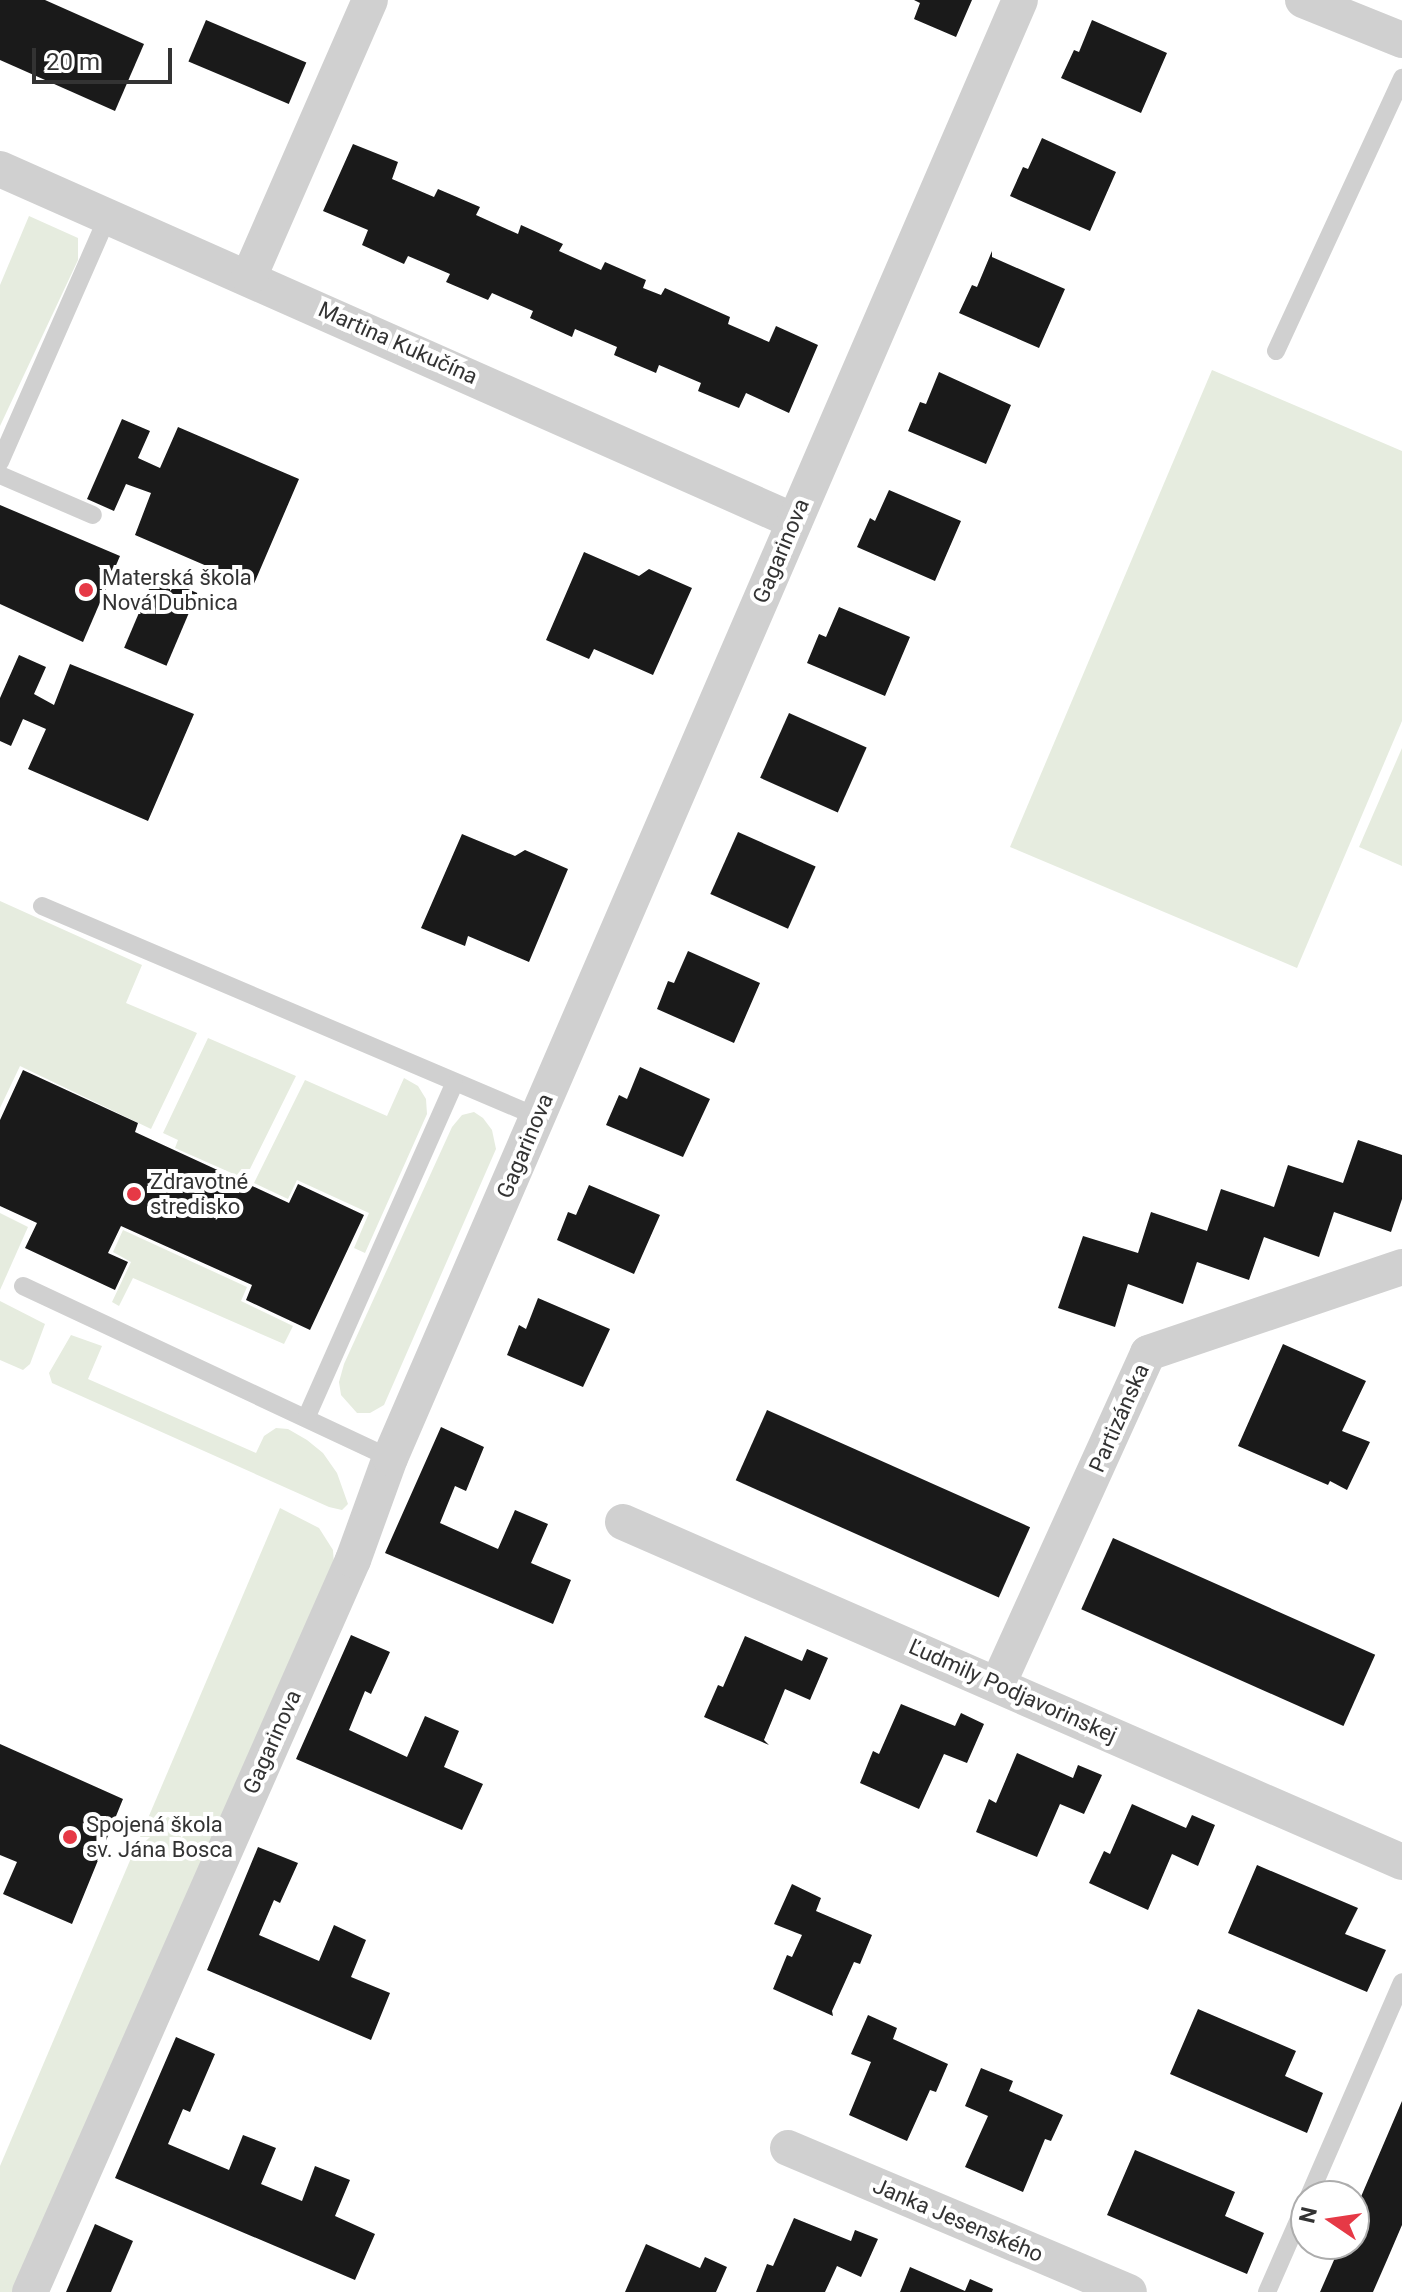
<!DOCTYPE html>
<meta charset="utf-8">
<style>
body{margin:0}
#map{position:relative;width:1402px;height:2292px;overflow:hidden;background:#fff;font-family:Roboto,sans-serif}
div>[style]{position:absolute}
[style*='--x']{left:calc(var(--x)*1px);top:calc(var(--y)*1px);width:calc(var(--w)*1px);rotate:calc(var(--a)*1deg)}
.green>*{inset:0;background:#e6ecdf}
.building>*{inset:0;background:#1a1a1a;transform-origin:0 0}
.service>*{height:18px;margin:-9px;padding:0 9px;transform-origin:9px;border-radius:9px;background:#d0d0d0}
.minor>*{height:36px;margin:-18px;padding:0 18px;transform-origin:18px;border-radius:18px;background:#d0d0d0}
.dots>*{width:22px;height:22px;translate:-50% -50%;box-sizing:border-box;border:4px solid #fff;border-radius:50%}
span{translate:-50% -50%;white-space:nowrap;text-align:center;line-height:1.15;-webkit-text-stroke:8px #fff;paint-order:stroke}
.street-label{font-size:22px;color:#333}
.poi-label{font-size:22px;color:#333}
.left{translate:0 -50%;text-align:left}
.north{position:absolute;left:1290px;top:2180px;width:80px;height:80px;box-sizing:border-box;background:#fff;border:2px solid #adadad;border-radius:50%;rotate:283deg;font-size:22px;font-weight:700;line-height:32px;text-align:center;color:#333}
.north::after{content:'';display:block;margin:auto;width:28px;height:36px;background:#e63946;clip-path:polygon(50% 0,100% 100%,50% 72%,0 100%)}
.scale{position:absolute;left:32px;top:48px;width:140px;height:36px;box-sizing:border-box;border:4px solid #333;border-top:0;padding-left:10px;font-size:24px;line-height:28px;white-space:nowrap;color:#333;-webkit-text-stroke:6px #fff;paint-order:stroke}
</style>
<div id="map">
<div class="green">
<div style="clip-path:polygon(29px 216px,78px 238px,78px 260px,0 426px,0 285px)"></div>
<div style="clip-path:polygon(1212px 370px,1402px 451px,1402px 721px,1297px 968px,1010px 847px)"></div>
<div style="clip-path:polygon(1402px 748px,1402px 866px,1359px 847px)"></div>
<div style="clip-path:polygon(0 901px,142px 965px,126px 1003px,197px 1033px,151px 1129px,20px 1066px,0 1108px)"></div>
<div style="clip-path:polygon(208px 1038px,296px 1076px,245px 1179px,175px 1148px,178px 1140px,163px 1133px)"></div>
<div style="clip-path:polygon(404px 1078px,418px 1086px,426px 1099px,427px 1114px,365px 1253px,354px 1248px,369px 1213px,297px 1180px,288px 1199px,254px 1183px,305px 1080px,387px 1116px)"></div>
<div style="clip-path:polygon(474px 1112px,483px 1118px,492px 1130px,496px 1149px,384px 1405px,370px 1413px,357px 1413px,341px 1395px,339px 1382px,344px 1364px,452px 1127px,462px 1115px)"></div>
<div style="clip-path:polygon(0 1213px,28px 1227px,0 1290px)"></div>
<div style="clip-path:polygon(123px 1230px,247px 1287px,241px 1301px,293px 1326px,284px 1344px,133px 1278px,119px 1306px,112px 1302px,131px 1262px,113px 1252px)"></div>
<div style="clip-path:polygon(0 1301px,45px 1324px,30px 1364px,23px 1370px,0 1360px)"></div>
<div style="clip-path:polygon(71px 1335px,102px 1346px,88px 1379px,256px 1453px,264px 1436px,276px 1428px,288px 1429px,307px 1440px,323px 1453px,337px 1473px,348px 1504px,342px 1510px,329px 1507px,52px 1383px,49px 1373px)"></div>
<div style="clip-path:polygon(280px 1508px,319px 1528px,333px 1550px,334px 1564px,17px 2292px,0 2292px,0 2166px)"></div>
</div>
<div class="building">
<div style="clip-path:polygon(0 0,45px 0,144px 44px,115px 111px,0 60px)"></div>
<div style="clip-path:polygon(914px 0,972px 0,956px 37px,914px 19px,920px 3px)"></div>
<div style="left:206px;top:20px;width:109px;height:45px;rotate:23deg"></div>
<div style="clip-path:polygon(1092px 20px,1167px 53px,1141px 113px,1061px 78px,1074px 50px,1079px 52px)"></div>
<div style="clip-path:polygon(1042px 138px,1116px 172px,1090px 231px,1010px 196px,1023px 167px,1028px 169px)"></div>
<div style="clip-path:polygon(353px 144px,398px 162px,392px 179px,434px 197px,438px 189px,480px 207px,476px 215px,518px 234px,521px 225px,563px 244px,559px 251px,601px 270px,605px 262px,646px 280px,643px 288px,661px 295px,665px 288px,730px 317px,728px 324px,769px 342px,776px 326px,818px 345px,789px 413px,746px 393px,739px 408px,698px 391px,701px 383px,659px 365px,656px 373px,614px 355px,617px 347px,575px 329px,572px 337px,530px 318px,533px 311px,492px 293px,488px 300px,446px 282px,450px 274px,408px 256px,404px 264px,362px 245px,368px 230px,323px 211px)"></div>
<div style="clip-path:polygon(992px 251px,992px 257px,1065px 289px,1039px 348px,959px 313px,972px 285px,977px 287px)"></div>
<div style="clip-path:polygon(939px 372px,1011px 405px,986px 464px,908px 431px,920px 402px,926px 404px)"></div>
<div style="clip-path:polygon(122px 419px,150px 431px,138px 458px,160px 468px,178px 427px,299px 479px,253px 586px,135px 535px,151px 493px,126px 484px,114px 511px,87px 499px)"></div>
<div style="clip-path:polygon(889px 490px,961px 521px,935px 581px,857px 547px,870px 518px,875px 521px)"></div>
<div style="clip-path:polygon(0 505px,120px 556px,83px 642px,0 604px)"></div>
<div style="clip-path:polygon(584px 552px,639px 576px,649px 569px,692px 588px,653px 675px,594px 649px,589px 659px,546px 640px)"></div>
<div style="left:155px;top:575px;width:46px;height:79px;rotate:23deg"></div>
<div style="clip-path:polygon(839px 607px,910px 637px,885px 696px,807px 663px,819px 634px,826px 637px)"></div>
<div style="clip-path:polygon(19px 655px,46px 667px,34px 694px,54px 705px,70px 664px,194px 714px,148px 821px,28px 769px,46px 729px,23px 719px,11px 746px,0 741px,0 698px)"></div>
<div style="left:789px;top:713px;width:85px;height:71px;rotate:24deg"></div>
<div style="left:738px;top:832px;width:85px;height:68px;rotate:24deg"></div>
<div style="clip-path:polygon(462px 834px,515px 856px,525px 850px,568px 869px,529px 962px,468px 936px,465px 946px,421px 928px)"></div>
<div style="clip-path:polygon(688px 951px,760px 983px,734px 1043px,657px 1009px,668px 981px,674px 983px)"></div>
<div style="clip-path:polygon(640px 1067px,710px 1099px,683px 1157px,606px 1125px,619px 1095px,627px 1099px)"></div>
<div style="clip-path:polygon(23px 1070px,138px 1123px,135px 1132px,289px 1203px,298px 1184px,364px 1215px,310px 1330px,246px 1300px,252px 1285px,121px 1226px,108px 1253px,128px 1262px,115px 1290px,25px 1248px,37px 1223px,0 1206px,0 1120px)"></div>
<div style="clip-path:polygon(1358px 1140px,1402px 1155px,1402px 1199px,1391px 1232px,1334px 1212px,1319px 1257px,1264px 1237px,1249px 1280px,1197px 1262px,1183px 1304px,1128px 1284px,1115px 1327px,1058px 1308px,1083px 1236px,1138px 1253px,1151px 1212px,1207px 1231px,1221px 1189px,1274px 1207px,1288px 1165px,1343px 1183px)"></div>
<div style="clip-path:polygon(589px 1185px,660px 1215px,634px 1274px,557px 1240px,568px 1212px,576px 1215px)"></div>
<div style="clip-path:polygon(538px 1298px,610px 1329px,583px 1387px,507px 1355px,519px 1325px,526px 1329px)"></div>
<div style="clip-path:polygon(1283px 1344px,1366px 1381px,1342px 1431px,1370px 1442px,1347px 1490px,1330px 1481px,1328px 1485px,1238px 1446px)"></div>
<div style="left:767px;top:1410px;width:288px;height:77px;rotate:24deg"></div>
<div style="clip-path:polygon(441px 1427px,484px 1447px,466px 1491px,455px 1486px,440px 1523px,498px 1549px,515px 1510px,548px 1524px,531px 1563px,571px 1580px,553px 1624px,385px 1553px)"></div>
<div style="left:1113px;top:1538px;width:287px;height:78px;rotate:24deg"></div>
<div style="clip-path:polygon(351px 1635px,390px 1652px,371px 1694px,365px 1691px,349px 1730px,407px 1757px,425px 1716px,459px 1731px,444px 1767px,483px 1784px,462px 1830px,296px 1759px)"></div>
<div style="clip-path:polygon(745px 1636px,802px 1661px,807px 1649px,828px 1658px,810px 1700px,785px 1689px,764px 1740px,769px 1745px,704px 1717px,718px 1685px,723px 1687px)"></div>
<div style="clip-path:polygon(901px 1704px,955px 1726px,961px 1713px,984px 1724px,967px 1763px,944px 1754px,919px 1809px,860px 1783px,873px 1751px,879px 1754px)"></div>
<div style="clip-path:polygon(0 1744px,123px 1799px,72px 1924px,3px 1894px,17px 1862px,0 1855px)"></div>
<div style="clip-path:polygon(1017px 1753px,1073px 1778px,1078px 1765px,1102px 1775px,1084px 1814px,1060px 1804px,1037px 1857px,976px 1832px,989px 1799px,996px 1803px)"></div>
<div style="clip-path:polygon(1132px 1804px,1186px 1828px,1192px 1815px,1215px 1825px,1198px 1866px,1172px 1854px,1148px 1910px,1089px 1883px,1104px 1851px,1110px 1854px)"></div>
<div style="clip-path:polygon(258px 1847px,298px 1863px,280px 1903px,274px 1900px,259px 1935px,319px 1961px,334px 1925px,366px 1940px,351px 1977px,390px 1993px,371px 2040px,207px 1970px)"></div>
<div style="clip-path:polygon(1257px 1865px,1358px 1908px,1345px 1934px,1386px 1950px,1367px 1992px,1228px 1933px)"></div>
<div style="clip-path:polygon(792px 1884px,821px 1898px,816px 1911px,872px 1935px,860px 1964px,854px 1962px,832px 2011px,833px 2016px,773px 1989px,787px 1955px,792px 1957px,802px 1935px,774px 1924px)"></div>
<div style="clip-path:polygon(1198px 2009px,1296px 2051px,1285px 2076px,1323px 2093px,1307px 2133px,1170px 2074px)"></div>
<div style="clip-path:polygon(868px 2015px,897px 2028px,893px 2039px,948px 2064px,936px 2092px,930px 2090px,907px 2141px,849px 2115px,871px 2062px,851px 2054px)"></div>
<div style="clip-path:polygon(176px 2037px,215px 2054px,190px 2112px,183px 2109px,168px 2144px,229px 2170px,243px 2135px,276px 2148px,261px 2184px,302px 2201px,315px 2166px,350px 2180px,335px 2216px,375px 2234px,355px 2280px,115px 2178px)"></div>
<div style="clip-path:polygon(981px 2068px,1013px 2081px,1009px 2091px,1063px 2115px,1051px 2141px,1045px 2139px,1023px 2192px,965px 2167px,988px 2116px,965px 2106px)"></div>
<div style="clip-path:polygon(1402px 2101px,1402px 2225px,1387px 2260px,1373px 2292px,1320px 2292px,1341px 2244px,1354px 2244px,1354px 2213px)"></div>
<div style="clip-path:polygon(1135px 2150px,1235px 2192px,1225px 2216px,1264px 2233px,1247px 2274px,1107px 2215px)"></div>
<div style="clip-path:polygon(794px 2218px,851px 2241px,855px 2230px,878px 2239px,861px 2277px,837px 2266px,825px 2292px,756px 2292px,767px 2264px,773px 2266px)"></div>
<div style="clip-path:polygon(95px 2224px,133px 2241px,111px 2292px,66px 2292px)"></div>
<div style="clip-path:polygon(646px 2244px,700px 2268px,705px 2257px,727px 2267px,716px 2292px,625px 2292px)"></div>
<div style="clip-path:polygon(910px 2267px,965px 2291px,970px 2279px,993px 2289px,992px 2292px,900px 2292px)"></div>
</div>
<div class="service">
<div style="--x:1276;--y:351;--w:301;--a:-65.2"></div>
<div style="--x:0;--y:462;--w:269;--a:-66.3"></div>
<div style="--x:0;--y:475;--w:101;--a:23.3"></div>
<div style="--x:42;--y:906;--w:539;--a:23.05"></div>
<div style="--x:23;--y:1286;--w:405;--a:25.1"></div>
<div style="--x:307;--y:1416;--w:363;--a:-66.1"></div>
<div style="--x:1309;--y:2196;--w:233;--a:-66.5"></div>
<div style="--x:1267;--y:2292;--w:97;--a:-66.3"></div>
</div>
<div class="minor">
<div style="--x:1303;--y:0;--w:107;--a:22"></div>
<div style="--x:0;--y:169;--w:869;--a:23.91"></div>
<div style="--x:249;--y:277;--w:302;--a:-66.4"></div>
<div style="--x:623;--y:1522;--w:850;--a:23.58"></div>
<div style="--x:998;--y:1684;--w:363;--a:-65.6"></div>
<div style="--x:1148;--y:1353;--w:268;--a:-18.7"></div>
<div style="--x:788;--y:2148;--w:370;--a:22.9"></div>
<div style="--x:30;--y:2292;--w:800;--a:-66.19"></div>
<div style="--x:353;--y:1560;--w:109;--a:-70.1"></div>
<div style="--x:390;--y:1458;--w:1588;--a:-66.63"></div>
</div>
<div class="dots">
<div style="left:86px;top:590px;background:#e63946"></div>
<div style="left:134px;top:1194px;background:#e63946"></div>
<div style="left:70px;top:1837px;background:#e63946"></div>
</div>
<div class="street-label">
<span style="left:398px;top:343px;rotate:24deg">Martina Kukučína</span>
<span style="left:781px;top:551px;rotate:-67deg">Gagarinova</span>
<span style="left:525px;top:1146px;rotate:-67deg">Gagarinova</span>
<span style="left:1119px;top:1418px;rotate:-66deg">Partizánska</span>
<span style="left:1013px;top:1691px;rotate:24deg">Ľudmily Podjavorinskej</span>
<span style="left:272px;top:1742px;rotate:-66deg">Gagarinova</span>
<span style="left:958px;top:2220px;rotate:23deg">Janka Jesenského</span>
</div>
<div class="poi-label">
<span class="left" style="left:102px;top:590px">Materská škola<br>Nová Dubnica</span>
<span class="left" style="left:150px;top:1194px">Zdravotné<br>stredisko</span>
<span class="left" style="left:86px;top:1837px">Spojená škola<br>sv. Jána Bosca</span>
</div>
<div class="north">N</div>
<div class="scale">20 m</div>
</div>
